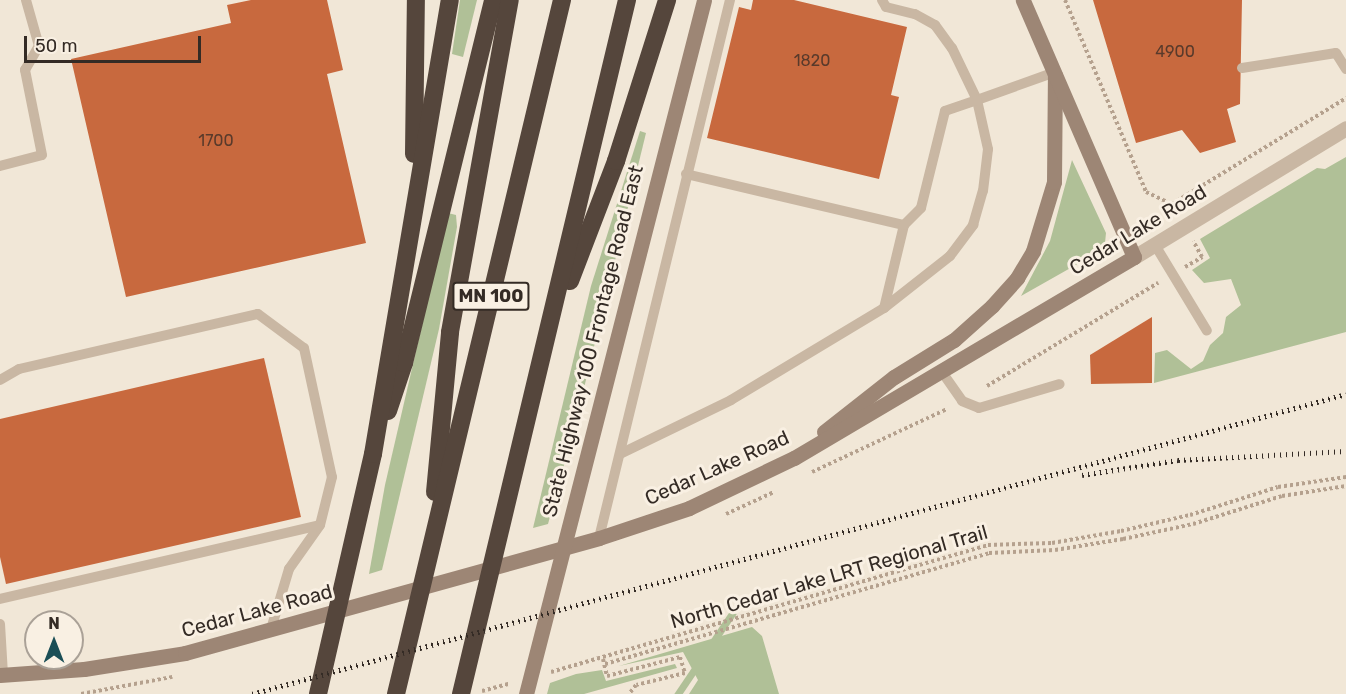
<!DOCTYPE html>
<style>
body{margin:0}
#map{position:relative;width:1346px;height:694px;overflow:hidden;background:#f1e7d7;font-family:Rubik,sans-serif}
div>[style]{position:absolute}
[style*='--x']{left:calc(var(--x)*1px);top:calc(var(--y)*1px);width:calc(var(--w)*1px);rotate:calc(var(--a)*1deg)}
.green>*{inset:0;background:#b0c097;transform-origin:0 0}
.building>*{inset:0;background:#c8693e}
.path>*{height:4px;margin-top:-2px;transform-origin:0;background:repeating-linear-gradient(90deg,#b5a18e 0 3px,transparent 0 6px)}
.lane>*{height:10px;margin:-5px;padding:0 5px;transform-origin:5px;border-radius:5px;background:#c9b7a3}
.street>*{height:15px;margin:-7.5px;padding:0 7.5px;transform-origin:7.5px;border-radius:7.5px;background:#c9b7a3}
.secondary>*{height:15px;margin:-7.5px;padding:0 7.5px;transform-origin:7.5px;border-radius:7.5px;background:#9d8675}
.highway>*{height:18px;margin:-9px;padding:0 9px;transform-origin:9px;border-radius:9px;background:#55463c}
.rail>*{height:4.5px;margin-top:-2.25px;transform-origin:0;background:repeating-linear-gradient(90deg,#342b25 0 1.5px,transparent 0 6px)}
span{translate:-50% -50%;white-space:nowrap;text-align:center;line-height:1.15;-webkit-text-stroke:6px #f9f0e3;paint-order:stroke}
.number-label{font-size:16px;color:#593a2b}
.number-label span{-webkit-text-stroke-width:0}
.shield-label span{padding:2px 4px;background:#f9f0e3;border:2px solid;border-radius:4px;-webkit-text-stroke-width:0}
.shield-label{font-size:18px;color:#342b25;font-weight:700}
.street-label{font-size:20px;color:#342b25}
.north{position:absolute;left:24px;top:610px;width:60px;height:60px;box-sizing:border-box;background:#f9f0e3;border:2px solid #aaa197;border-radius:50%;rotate:0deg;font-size:16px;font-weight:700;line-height:24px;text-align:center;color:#342b25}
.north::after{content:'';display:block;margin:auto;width:21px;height:27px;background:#1b4e56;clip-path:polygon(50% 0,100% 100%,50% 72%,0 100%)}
.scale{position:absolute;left:24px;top:36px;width:177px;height:27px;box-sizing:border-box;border:3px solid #342b25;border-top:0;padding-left:8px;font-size:18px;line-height:21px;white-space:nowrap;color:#342b25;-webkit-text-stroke:4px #f9f0e3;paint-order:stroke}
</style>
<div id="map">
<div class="green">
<div style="clip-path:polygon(460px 0,477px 0,463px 57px,452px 54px)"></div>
<div style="clip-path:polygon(640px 131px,646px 133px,575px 425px,548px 524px,533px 528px,591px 286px)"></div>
<div style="clip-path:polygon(1346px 157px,1346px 332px,1154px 383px,1155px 353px,1167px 350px,1191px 369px,1203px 361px,1210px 345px,1223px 333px,1226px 317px,1241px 305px,1231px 279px,1204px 283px,1192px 270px,1210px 258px,1200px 239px,1317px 168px,1325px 169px)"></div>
<div style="clip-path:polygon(1072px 160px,1106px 233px,1105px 243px,1097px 253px,1021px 296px,1050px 241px)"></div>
<div style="clip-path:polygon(448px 213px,456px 215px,457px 227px,439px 329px,382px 570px,369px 574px,385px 485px)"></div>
<div style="left:731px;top:610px;width:7px;height:154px;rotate:34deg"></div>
<div style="clip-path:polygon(752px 627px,762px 636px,779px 694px,689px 694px,698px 680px,683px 652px,619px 666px)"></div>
<div style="clip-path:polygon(675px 664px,677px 668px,584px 694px,547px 694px,550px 683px,576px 674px,602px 670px,606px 681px)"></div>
</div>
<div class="building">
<div style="clip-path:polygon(251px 0,327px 0,343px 70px,327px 74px,366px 243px,126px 297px,71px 59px,231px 23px,227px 5px)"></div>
<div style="clip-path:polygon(753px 0,794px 0,907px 27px,891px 95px,899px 97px,879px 179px,707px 138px,739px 7px,751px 10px)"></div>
<div style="clip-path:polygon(1093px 0,1242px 0,1240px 104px,1227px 109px,1236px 142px,1200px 153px,1182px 130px,1136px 143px)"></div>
<div style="clip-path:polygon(1152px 317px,1152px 383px,1091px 384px,1090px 355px)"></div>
<div style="clip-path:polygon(264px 358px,301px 517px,6px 584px,0 557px,0 419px)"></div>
</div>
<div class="path">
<div style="--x:1065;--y:0;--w:208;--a:67.1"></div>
<div style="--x:1146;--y:192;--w:29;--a:25"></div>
<div style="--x:1176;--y:211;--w:8;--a:-120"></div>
<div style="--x:1172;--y:204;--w:204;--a:-31.3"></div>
<div style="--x:1185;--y:267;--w:20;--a:-30"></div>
<div style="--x:1202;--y:257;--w:18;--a:-119"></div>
<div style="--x:987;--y:386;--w:200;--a:-31.1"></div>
<div style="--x:812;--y:472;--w:149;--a:-25"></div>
<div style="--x:726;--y:514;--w:53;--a:-24.6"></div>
<div style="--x:603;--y:659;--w:17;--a:77"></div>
<div style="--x:607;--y:676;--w:75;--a:-14.6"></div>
<div style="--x:680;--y:657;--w:17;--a:73"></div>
<div style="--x:685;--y:673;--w:50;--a:166.2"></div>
<div style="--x:636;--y:685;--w:11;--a:128"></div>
<div style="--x:605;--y:664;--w:400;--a:-16.1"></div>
<div style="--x:989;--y:553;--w:66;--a:-2.6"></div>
<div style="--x:1055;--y:550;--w:69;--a:-9.2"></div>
<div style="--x:1123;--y:539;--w:72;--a:-12.1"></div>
<div style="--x:1193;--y:524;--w:93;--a:-17.5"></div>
<div style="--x:1282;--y:496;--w:65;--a:-8.9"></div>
<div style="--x:551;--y:672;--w:455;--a:-16.2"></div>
<div style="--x:988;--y:545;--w:64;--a:-1.8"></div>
<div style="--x:1052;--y:543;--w:70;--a:-9.9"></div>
<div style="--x:1121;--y:531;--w:71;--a:-13.1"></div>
<div style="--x:1190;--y:515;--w:92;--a:-17.7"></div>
<div style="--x:1278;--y:487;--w:69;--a:-8.4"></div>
<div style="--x:482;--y:691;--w:28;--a:-15"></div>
<div style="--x:81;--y:694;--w:93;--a:-10.6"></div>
</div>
<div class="lane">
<div style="--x:882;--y:0;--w:8;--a:60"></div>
<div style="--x:886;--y:7;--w:30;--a:14"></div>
<div style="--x:915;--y:14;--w:23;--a:29"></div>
<div style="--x:935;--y:25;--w:29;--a:54"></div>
<div style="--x:952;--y:48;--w:58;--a:64.3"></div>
<div style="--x:977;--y:100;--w:83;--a:-19.7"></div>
<div style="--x:1242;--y:68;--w:95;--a:-9.1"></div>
<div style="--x:1336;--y:53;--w:19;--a:58"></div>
<div style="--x:0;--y:166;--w:43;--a:-14.7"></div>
<div style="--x:42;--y:155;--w:87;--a:-101.3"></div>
<div style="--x:25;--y:70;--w:28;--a:-60"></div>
<div style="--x:39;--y:46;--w:48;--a:-105.8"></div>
<div style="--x:686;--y:174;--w:224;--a:13.2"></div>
<div style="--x:904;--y:225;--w:85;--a:103.5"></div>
<div style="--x:1155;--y:245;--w:100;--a:58.8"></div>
<div style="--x:942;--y:372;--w:35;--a:55"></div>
<div style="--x:962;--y:401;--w:18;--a:22"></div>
<div style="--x:979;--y:408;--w:84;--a:-16.5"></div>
<div style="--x:0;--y:380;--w:22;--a:-30"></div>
<div style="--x:19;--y:369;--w:245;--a:-13"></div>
<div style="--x:258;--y:314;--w:57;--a:36.5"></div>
<div style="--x:304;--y:348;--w:132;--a:77.8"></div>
<div style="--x:332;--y:477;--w:49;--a:104"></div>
<div style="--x:320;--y:525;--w:54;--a:125.2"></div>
<div style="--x:289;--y:569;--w:63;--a:106.7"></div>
<div style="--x:622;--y:453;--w:121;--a:-25.9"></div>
<div style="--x:731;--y:400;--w:179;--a:-31"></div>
<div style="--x:884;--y:308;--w:84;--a:-38.2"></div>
<div style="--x:950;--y:256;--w:39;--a:-53"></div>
<div style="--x:973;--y:225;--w:35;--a:-74"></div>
<div style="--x:983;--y:191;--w:42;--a:-83.2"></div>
<div style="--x:988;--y:149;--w:50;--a:-102.7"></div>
<div style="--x:977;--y:100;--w:34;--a:161"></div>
<div style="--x:945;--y:111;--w:100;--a:103.9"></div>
<div style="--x:921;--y:208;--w:24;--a:135"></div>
<div style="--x:599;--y:538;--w:554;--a:-76.32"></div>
<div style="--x:0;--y:599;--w:328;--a:-13"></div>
<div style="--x:0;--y:624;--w:51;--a:86.6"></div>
</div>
<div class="street">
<div style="--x:1134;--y:257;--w:248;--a:-31.3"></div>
</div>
<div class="secondary">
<div style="--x:824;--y:432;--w:89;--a:-38.2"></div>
<div style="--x:894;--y:377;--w:70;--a:-31.7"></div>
<div style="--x:954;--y:340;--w:51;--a:-41.8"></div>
<div style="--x:992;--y:306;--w:38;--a:-48"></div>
<div style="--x:1017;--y:278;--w:31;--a:-59"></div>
<div style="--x:1033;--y:251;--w:72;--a:-73.1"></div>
<div style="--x:1054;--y:182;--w:107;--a:-89.5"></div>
<div style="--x:0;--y:675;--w:84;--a:-4.1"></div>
<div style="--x:84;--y:669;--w:102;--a:-9"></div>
<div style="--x:185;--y:653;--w:430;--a:-15.5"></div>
<div style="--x:599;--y:538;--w:95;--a:-18.4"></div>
<div style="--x:689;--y:508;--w:116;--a:-25.5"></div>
<div style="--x:794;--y:458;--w:395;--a:-30.6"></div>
<div style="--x:1134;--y:257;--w:280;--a:-113.4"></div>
<div style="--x:526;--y:694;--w:716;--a:-75.61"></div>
</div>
<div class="highway">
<div style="--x:414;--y:154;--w:154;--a:-89.3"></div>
<div style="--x:570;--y:281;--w:129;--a:-69"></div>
<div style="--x:616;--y:161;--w:169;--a:-72.4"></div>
<div style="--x:388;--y:411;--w:51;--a:-71.6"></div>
<div style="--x:404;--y:363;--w:374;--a:-76.2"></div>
<div style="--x:435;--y:492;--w:161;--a:-84.6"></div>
<div style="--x:450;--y:332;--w:337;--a:-79.8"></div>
<div style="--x:318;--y:694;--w:246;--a:-77.1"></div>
<div style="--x:373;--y:454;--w:460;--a:-80.4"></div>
<div style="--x:396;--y:694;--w:714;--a:-76.55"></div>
<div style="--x:461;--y:694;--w:714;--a:-76.55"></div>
</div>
<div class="rail">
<div style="--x:1082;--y:475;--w:97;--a:-8.9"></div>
<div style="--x:1178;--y:460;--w:168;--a:-3.1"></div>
<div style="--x:252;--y:694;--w:1134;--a:-15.33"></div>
</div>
<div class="number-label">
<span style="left:1175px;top:52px">4900</span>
<span style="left:812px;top:61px">1820</span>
<span style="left:216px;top:141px">1700</span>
</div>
<div class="shield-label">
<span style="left:491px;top:296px">MN 100</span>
</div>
<div class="street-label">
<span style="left:1138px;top:230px;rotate:-31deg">Cedar Lake Road</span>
<span style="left:593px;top:341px;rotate:-76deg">State Highway 100 Frontage Road East</span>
<span style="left:717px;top:468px;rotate:-24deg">Cedar Lake Road</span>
<span style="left:829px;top:577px;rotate:-16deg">North Cedar Lake LRT Regional Trail</span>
<span style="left:257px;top:611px;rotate:-15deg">Cedar Lake Road</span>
</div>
<div class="north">N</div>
<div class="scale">50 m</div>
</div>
